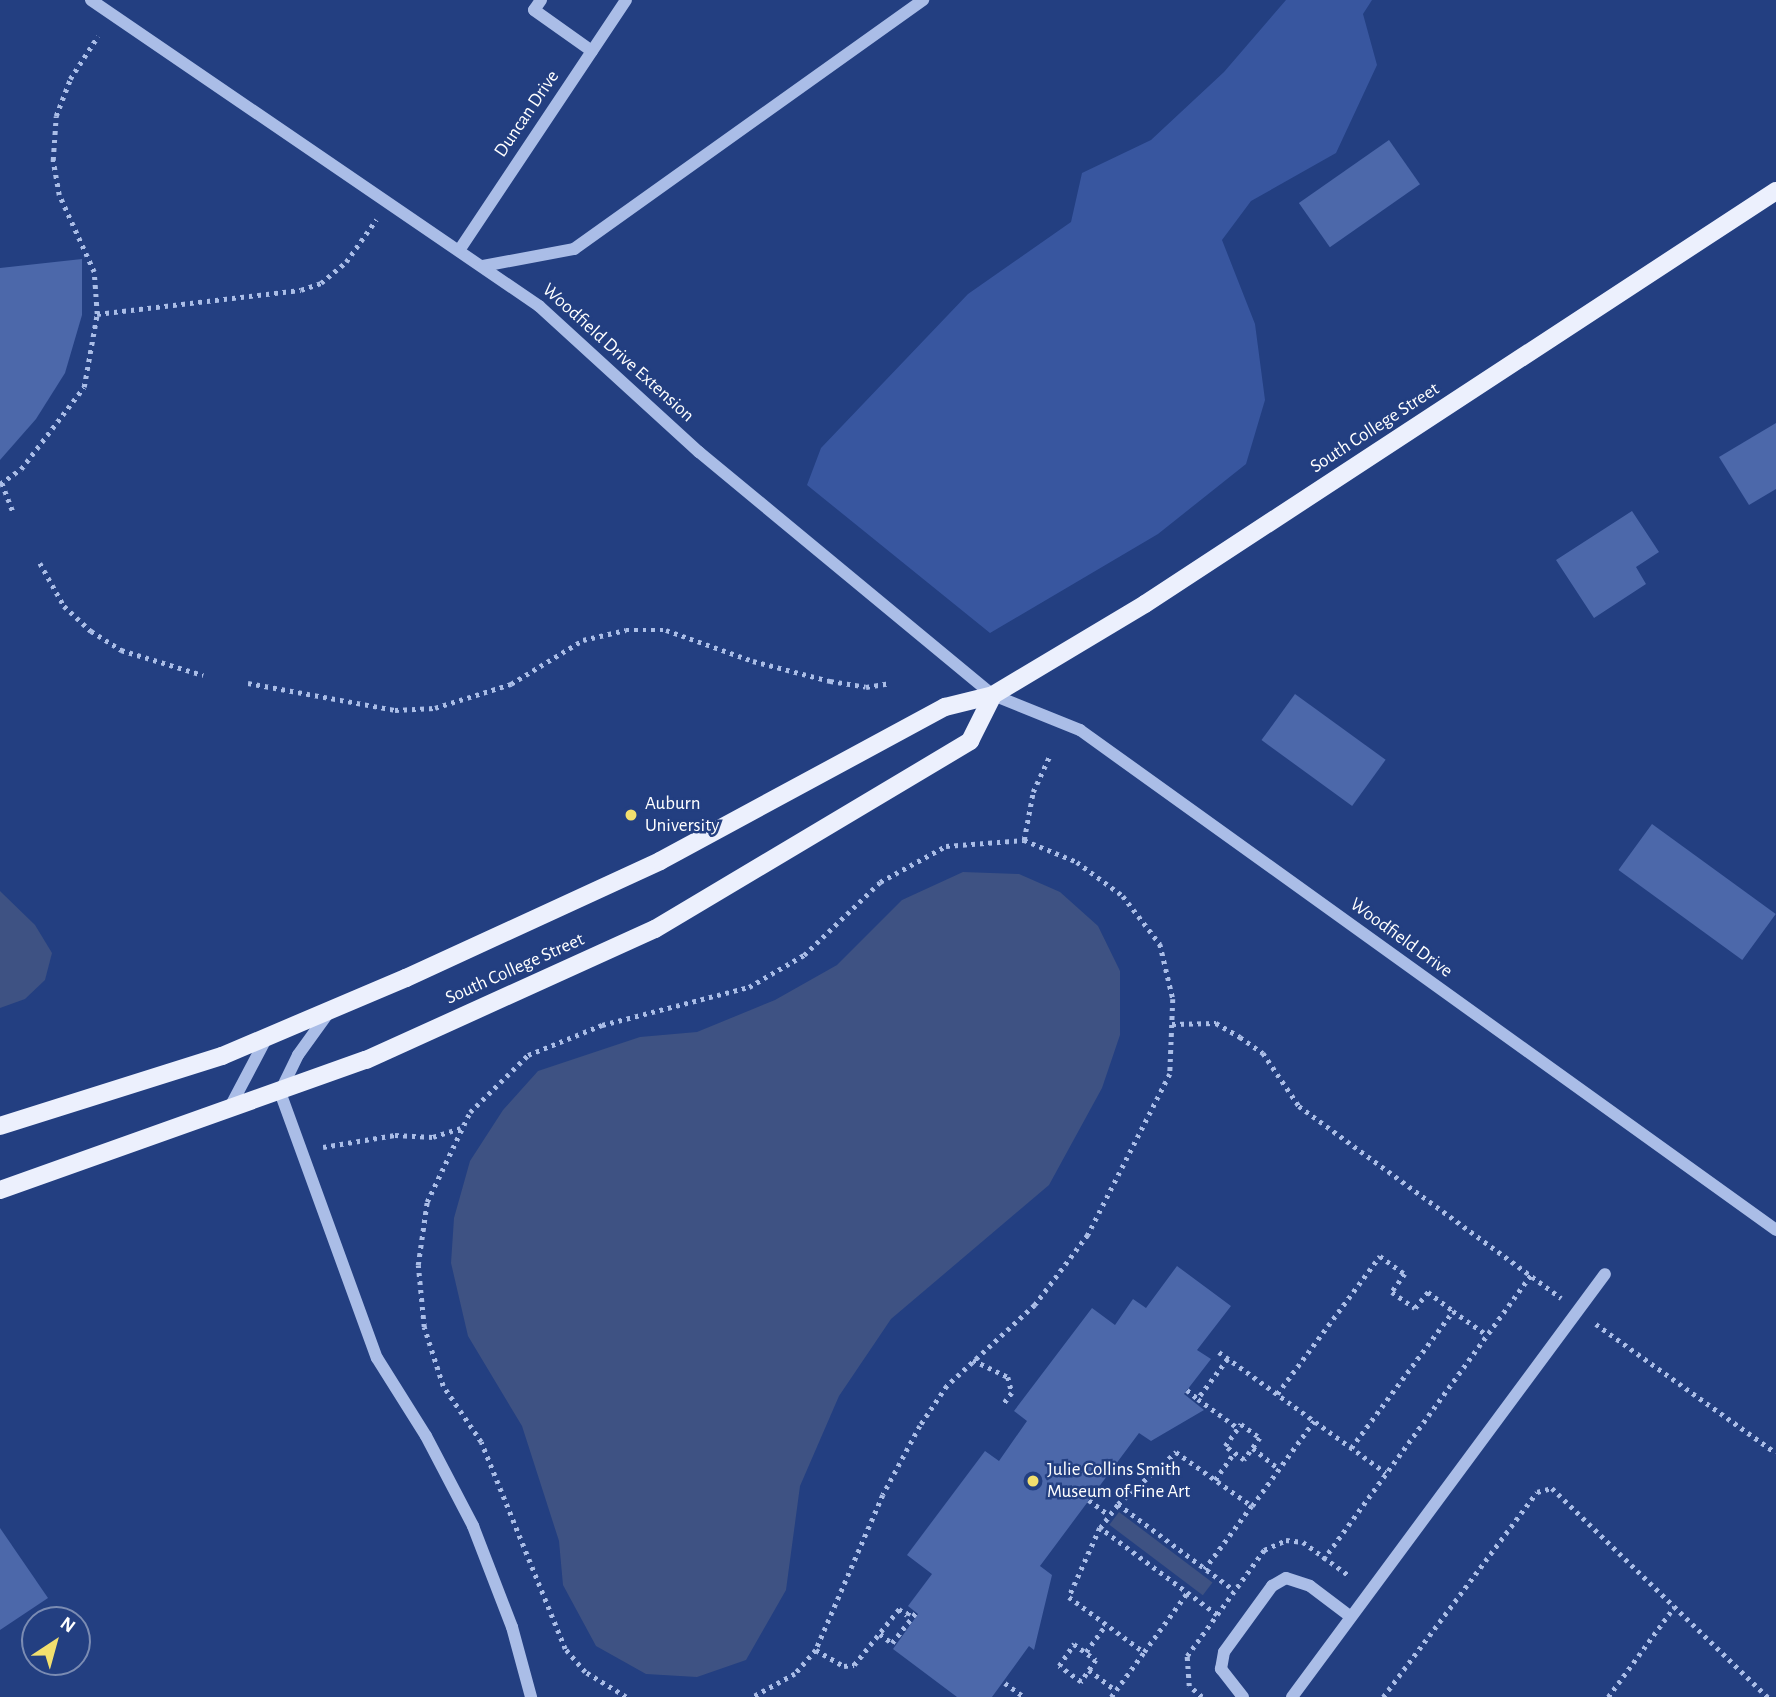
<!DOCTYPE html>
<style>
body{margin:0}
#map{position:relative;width:1776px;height:1697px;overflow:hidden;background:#233f81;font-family:"Alegreya Sans",sans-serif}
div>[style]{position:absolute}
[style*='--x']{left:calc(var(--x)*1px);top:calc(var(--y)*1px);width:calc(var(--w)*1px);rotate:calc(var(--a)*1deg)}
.green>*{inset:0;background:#38569f}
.water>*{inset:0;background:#3e5283;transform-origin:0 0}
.building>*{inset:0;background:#4c68aa;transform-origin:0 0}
.path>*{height:4.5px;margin-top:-2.25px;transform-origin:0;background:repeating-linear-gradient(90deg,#aabde7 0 3.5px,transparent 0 8.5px)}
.minor>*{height:12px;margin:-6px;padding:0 6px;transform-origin:6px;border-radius:6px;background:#aabde7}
.major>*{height:18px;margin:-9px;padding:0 9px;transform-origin:9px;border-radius:9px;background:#ecf0fd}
.dots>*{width:19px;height:19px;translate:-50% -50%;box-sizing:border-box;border:4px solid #233f81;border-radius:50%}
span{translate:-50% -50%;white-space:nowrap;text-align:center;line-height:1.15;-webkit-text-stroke:5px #233f81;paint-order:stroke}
.street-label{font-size:19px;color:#fff}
.poi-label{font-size:19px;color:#fff}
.left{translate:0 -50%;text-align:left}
.north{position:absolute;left:21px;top:1606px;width:70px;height:70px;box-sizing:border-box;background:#233f81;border:2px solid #7b8cb3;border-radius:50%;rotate:36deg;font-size:19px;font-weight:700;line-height:28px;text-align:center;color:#fff}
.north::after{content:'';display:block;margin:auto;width:24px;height:32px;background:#f2df6e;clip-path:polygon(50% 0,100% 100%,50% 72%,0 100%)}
</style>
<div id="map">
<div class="green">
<div style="clip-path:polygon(1286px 0,1372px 0,1363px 14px,1377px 65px,1336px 153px,1251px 201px,1222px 240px,1255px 324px,1265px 400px,1246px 464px,1158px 534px,990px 633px,807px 485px,821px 448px,968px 294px,1071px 222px,1082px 173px,1151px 140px,1224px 72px)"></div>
</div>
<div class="water">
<div style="clip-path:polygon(963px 872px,1019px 874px,1060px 892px,1098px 926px,1120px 971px,1120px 1035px,1102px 1088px,1049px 1185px,891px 1319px,839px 1396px,800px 1486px,786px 1590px,746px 1660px,697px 1677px,646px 1674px,596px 1646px,563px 1585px,559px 1541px,522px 1426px,468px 1336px,451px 1263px,454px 1218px,470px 1161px,503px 1110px,538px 1071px,640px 1037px,697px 1032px,775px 1000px,837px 965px,902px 900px)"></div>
<div style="clip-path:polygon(0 891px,35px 925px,52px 953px,45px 980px,25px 999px,0 1008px)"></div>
<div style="left:1119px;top:1512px;width:117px;height:16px;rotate:37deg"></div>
</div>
<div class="building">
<div style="left:1389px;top:140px;width:54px;height:110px;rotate:55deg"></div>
<div style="clip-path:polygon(82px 259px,82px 315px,65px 373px,36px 419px,0 460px,0 268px)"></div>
<div style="clip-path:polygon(1776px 423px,1776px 489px,1749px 505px,1719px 457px)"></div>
<div style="clip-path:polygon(1632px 511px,1659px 552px,1636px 567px,1646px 584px,1594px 618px,1556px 560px)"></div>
<div style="left:1295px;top:694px;width:112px;height:57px;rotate:36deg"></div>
<div style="left:1652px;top:824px;width:153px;height:57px;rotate:36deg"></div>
<div style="clip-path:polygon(1177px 1266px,1231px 1306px,1197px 1350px,1211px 1359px,1184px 1394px,1204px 1410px,1151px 1441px,1139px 1433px,1040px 1566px,1052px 1575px,1034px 1650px,1029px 1646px,992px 1697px,957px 1697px,893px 1649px,918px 1614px,908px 1606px,932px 1574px,907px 1555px,985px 1451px,999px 1461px,1027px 1421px,1014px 1411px,1092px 1308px,1115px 1325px,1133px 1299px,1146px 1308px)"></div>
<div style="clip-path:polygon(0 1528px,48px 1598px,0 1630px)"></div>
</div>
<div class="path">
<div style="--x:97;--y:314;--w:42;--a:-94.1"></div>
<div style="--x:94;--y:272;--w:85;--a:-114.4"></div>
<div style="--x:59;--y:195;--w:36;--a:-100"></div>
<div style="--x:53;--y:160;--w:44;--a:-86.1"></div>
<div style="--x:56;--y:116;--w:40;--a:-69"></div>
<div style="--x:70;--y:79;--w:51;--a:-56.9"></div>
<div style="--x:2;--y:483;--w:30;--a:69"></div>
<div style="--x:0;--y:484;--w:26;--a:-36"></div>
<div style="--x:21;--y:469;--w:103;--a:-52.5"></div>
<div style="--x:84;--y:387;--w:74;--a:-79.9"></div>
<div style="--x:97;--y:314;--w:205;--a:-6.7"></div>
<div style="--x:301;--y:290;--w:21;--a:-19"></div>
<div style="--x:321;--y:283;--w:33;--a:-40"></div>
<div style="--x:346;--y:262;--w:52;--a:-54.5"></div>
<div style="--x:40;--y:563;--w:49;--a:60.8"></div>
<div style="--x:64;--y:606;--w:37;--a:43"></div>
<div style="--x:91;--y:631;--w:36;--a:32"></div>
<div style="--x:121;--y:650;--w:86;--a:17"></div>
<div style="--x:248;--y:683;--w:149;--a:10.4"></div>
<div style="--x:395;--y:710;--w:40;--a:-2.9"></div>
<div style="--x:435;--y:708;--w:80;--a:-17.5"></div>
<div style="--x:511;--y:684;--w:84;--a:-31.4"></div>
<div style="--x:583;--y:640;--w:44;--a:-13.1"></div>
<div style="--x:626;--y:630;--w:40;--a:0"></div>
<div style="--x:666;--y:630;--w:92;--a:19.6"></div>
<div style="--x:753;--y:661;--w:80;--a:14.6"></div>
<div style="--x:830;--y:681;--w:36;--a:9"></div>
<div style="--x:866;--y:687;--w:25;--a:-9"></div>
<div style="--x:1024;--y:840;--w:49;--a:-79.4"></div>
<div style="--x:1033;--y:792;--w:41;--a:-65.3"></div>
<div style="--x:1172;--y:1024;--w:44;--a:-1.3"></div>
<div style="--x:1216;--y:1023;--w:28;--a:30"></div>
<div style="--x:1240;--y:1037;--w:28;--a:35"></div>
<div style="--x:1263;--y:1053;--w:64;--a:55.8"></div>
<div style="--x:1299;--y:1106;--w:325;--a:36.2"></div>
<div style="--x:323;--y:1147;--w:73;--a:-9.5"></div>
<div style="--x:395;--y:1135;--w:38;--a:3"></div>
<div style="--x:433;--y:1137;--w:29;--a:-18"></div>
<div style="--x:1596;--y:1324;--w:221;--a:35.6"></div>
<div style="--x:1219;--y:1352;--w:206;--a:35.9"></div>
<div style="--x:1228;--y:1359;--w:50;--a:126.9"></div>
<div style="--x:1198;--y:1399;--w:49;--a:35.9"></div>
<div style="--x:973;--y:1360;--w:39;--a:26"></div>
<div style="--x:1008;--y:1377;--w:16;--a:76"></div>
<div style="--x:1012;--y:1393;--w:15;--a:127"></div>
<div style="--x:1187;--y:1390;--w:14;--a:39"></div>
<div style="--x:1277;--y:1394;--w:172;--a:-53.3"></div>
<div style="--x:1380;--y:1256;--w:31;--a:36"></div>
<div style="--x:1405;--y:1274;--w:22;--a:126"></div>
<div style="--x:1392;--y:1292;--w:28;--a:35"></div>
<div style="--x:1415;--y:1308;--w:21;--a:-51"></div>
<div style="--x:1428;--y:1292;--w:31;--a:37"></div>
<div style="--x:1241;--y:1424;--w:24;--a:36"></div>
<div style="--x:1260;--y:1438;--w:27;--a:126"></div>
<div style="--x:1244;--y:1460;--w:24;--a:-144"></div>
<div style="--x:1225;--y:1446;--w:27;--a:-54"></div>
<div style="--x:1253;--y:1448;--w:33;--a:39"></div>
<div style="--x:1351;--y:1448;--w:171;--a:-53.3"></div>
<div style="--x:1453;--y:1311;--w:42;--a:35.2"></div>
<div style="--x:1215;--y:1480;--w:33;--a:-55"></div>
<div style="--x:1089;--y:1500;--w:25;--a:37"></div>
<div style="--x:1118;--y:1504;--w:78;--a:-41.9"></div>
<div style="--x:1176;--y:1452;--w:93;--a:35.4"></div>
<div style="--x:1252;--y:1506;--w:79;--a:126.7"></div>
<div style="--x:1252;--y:1506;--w:105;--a:-53.9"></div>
<div style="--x:1100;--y:1528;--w:76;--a:114.2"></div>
<div style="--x:1069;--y:1597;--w:93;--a:36.3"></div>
<div style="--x:1144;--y:1652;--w:73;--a:-53.9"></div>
<div style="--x:1323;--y:1560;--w:353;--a:-53.9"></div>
<div style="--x:1217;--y:1615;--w:146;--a:-143.4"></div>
<div style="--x:1100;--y:1528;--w:30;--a:-53"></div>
<div style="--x:1118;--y:1504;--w:144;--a:36.6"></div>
<div style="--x:880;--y:1634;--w:15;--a:37"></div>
<div style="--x:892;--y:1643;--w:39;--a:-52"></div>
<div style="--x:1074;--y:1644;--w:27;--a:36"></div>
<div style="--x:1096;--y:1660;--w:27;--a:124"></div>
<div style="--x:1081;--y:1682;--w:27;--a:-144"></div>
<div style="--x:1059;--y:1666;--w:27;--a:-56"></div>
<div style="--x:816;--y:1650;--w:32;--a:30"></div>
<div style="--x:844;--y:1666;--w:10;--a:-6"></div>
<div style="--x:854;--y:1665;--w:72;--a:-51.2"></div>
<div style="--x:899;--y:1609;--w:10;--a:37"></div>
<div style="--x:907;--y:1615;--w:8;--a:-60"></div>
<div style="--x:1086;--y:1652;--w:34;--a:-54"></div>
<div style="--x:1089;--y:1670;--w:34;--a:37"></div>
<div style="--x:1005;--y:1683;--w:24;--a:36"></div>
<div style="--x:626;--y:1697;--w:48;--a:-148.6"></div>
<div style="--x:585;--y:1672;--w:30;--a:-131"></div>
<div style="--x:565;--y:1649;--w:223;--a:-112.1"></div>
<div style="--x:481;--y:1442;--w:68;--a:-124.2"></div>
<div style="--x:443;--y:1386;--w:62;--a:-107.9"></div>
<div style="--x:424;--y:1327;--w:62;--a:-95.5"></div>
<div style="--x:418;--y:1265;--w:64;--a:-81.9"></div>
<div style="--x:427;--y:1202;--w:100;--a:-64.5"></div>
<div style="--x:470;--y:1112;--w:81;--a:-44.5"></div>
<div style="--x:528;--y:1055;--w:80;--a:-22.1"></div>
<div style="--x:602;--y:1025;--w:152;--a:-14.5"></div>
<div style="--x:749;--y:987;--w:64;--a:-30.2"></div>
<div style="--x:804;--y:955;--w:105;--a:-43.8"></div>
<div style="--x:880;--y:882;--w:75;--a:-28.6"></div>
<div style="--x:946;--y:846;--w:78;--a:-4.4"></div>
<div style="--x:1024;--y:840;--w:57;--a:22.5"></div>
<div style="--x:1077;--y:862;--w:57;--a:36.5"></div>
<div style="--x:1123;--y:896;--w:61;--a:52.4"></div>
<div style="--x:1160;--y:944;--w:57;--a:76.7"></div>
<div style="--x:1173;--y:999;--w:75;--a:92.3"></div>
<div style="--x:1170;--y:1074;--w:181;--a:117"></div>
<div style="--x:1088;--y:1235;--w:88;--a:127.1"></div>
<div style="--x:1035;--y:1305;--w:120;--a:137.4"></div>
<div style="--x:947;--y:1386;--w:48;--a:124"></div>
<div style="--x:920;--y:1426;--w:78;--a:118.2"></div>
<div style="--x:883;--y:1495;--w:169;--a:113.4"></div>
<div style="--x:816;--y:1650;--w:32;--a:131"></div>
<div style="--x:795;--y:1674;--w:48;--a:151.3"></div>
<div style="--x:1111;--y:1697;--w:56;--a:-53.7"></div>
<div style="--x:1202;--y:1697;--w:17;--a:-140"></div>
<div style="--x:1189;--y:1686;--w:30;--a:-94"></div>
<div style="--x:1187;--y:1656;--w:131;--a:-54"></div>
<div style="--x:1264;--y:1550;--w:24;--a:-24"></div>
<div style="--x:1286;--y:1540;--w:17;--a:7"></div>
<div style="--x:1303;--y:1542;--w:59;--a:36.1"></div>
<div style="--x:1383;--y:1697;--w:256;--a:-53.1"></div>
<div style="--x:1537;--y:1492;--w:16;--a:-15"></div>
<div style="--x:1552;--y:1488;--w:301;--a:44.1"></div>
<div style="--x:1608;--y:1697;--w:112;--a:-53.7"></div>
</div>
<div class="minor">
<div style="--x:91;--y:0;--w:543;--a:34.33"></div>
<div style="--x:539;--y:306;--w:217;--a:42.4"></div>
<div style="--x:699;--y:452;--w:381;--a:39.6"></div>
<div style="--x:993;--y:695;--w:94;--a:21.9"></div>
<div style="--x:1080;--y:730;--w:857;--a:35.69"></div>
<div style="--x:541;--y:0;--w:12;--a:125"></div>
<div style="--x:534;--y:10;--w:71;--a:35.3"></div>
<div style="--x:460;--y:249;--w:299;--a:-56.3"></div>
<div style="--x:483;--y:266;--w:93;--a:-10.6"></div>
<div style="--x:574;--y:249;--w:429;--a:-35.5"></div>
<div style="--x:329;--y:1012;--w:53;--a:125.8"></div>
<div style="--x:298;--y:1055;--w:41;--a:115.9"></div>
<div style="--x:280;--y:1092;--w:283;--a:70"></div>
<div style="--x:377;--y:1358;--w:92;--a:57.9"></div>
<div style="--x:426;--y:1436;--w:102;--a:62.4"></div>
<div style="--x:473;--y:1526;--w:108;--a:68.9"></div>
<div style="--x:512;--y:1627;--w:73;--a:74.8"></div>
<div style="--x:229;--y:1109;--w:81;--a:-62.2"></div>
<div style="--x:1243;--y:1697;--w:36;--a:-128"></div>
<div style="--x:1221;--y:1669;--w:17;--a:-80"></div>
<div style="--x:1224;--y:1652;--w:82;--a:-54"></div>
<div style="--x:1272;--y:1586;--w:16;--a:-30"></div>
<div style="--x:1286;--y:1578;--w:25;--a:18"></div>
<div style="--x:1310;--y:1586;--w:51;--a:37.1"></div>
<div style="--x:1292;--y:1697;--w:526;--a:-53.5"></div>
</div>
<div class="major">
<div style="--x:0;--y:1126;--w:233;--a:-17.5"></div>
<div style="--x:222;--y:1056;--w:200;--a:-23"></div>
<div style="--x:406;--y:978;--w:280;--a:-24.7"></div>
<div style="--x:660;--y:861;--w:324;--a:-28.4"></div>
<div style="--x:945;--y:707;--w:49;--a:-14"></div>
<div style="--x:993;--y:695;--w:177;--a:-30.9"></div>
<div style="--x:1145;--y:604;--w:754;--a:-33.21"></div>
<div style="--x:0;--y:1190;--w:388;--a:-19.6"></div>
<div style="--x:366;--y:1060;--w:317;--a:-24.4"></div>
<div style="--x:655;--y:929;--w:367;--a:-30.8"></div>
<div style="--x:970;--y:741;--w:51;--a:-63.4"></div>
</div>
<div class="dots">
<div style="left:631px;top:815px;background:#f2df6e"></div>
<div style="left:1033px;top:1481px;background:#f2df6e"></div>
</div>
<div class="street-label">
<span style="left:527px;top:114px;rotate:-56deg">Duncan Drive</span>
<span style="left:618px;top:353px;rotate:42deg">Woodfield Drive Extension</span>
<span style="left:1375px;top:428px;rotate:-33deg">South College Street</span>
<span style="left:1401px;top:938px;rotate:36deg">Woodfield Drive</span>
<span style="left:515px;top:969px;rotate:-24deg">South College Street</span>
</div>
<div class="poi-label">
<span class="left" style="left:645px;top:815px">Auburn<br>University</span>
<span class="left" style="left:1047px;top:1481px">Julie Collins Smith<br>Museum of Fine Art</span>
</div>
<div class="north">N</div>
</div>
